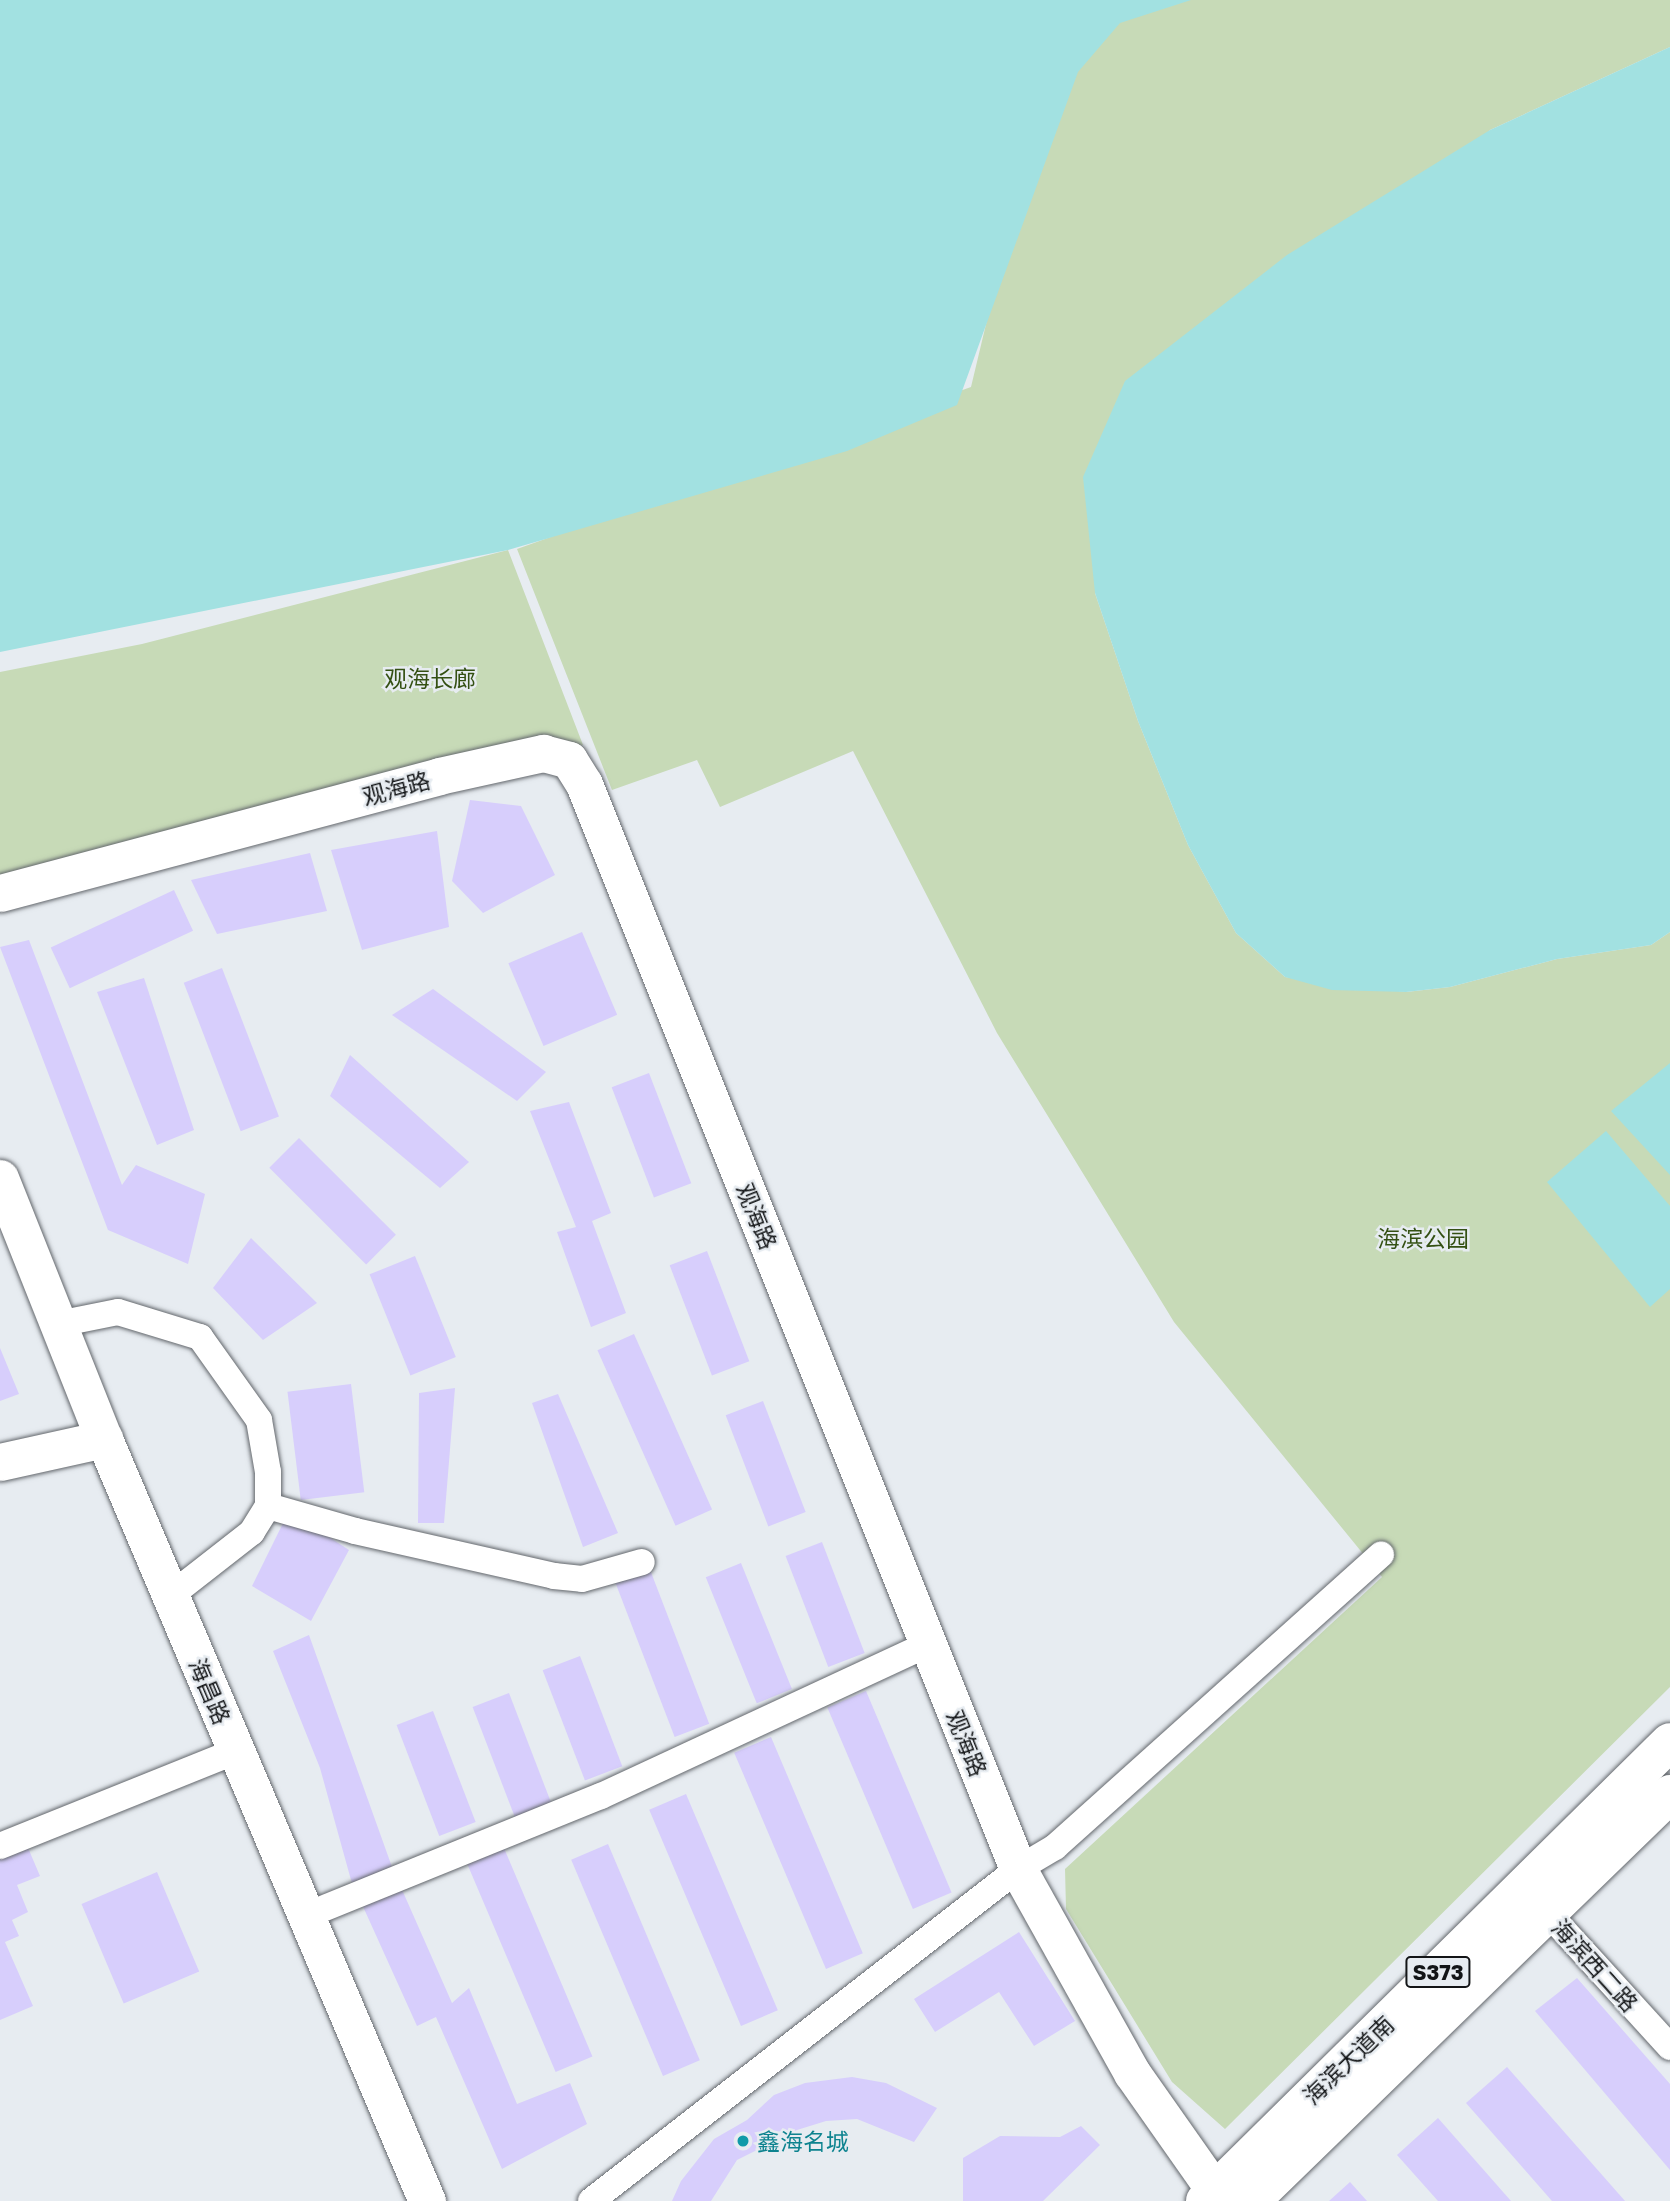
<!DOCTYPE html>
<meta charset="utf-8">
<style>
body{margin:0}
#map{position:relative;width:1670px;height:2201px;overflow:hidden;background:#e7ecf1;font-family:"Golos Text","Noto Sans SC",sans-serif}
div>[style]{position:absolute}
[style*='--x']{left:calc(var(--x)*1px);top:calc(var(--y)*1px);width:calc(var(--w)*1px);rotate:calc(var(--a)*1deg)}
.green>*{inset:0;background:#c7dab7}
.water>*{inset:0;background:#a2e1e1}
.building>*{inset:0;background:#d7cefc;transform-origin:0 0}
.roads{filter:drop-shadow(0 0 2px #63676c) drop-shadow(0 0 2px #63676c)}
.street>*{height:26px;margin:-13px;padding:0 13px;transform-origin:13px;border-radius:13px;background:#fff}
.secondary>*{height:37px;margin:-18.5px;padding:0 18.5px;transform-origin:18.5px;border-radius:18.5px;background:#fff}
.primary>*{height:38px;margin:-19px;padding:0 19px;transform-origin:19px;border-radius:19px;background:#fff}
.dots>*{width:19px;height:19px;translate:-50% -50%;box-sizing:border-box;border:4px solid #e7ecf1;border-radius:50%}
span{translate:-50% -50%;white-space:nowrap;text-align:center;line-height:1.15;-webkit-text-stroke:5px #e7ecf1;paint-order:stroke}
.shield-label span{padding:2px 5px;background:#e7ecf1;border:2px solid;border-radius:5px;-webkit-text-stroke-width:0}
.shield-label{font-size:21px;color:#131517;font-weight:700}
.park-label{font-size:23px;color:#345013}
.street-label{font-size:23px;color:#131517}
.culture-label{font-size:23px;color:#0d838f}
.left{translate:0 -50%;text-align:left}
</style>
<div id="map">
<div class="green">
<div style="clip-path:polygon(1146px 0,1670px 0,1670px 47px,1490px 130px,1095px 593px,1138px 721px,1188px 845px,1236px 933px,1285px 977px,1406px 992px,1450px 987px,1557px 959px,1651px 945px,1670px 932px,1670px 1687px,1225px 2129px,1172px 2082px,1066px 1909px,1065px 1869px,1382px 1577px,1174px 1322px,997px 1033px,853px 751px,720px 807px,697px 760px,612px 790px,517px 549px,971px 387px,1003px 253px,1059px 73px)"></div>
<div style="clip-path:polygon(508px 550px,583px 745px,538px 760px,0 883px,0 672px,142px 644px)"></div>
</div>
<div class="water">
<div style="clip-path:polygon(0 0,1191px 0,1120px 23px,1078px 72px,957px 405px,847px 451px,508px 550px,0 652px)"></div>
<div style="clip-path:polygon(1670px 47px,1670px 932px,1651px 945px,1557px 959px,1450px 987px,1406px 992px,1332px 990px,1285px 977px,1236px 933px,1188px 845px,1138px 721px,1095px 593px,1083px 477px,1125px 381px,1287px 255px,1490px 130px)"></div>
<div style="clip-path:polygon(1670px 1063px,1670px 1175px,1611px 1111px)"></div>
<div style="clip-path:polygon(1606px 1131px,1670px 1206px,1670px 1289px,1650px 1307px,1547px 1182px)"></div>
</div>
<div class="building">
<div style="clip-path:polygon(470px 800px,521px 806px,555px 875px,483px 913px,452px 881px)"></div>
<div style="clip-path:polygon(437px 831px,449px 927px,362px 950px,331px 850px)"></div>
<div style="clip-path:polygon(310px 853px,327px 911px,217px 934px,191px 880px)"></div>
<div style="left:174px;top:890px;width:45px;height:136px;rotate:65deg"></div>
<div style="left:582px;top:932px;width:90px;height:80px;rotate:67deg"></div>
<div style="clip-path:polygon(29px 940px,122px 1185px,136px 1165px,205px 1194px,188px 1264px,108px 1230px,0 947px)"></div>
<div style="left:222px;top:968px;width:159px;height:41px;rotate:69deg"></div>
<div style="clip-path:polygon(144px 978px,194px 1130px,157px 1145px,97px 992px)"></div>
<div style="clip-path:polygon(433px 989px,546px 1072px,517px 1101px,392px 1015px)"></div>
<div style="clip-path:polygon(350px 1055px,469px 1162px,440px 1188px,330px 1096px)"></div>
<div style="left:649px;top:1073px;width:118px;height:40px;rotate:69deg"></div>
<div style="clip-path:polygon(569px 1102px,611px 1213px,592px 1221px,626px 1313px,591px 1327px,557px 1232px,576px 1227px,530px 1111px)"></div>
<div style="left:299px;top:1138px;width:137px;height:42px;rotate:45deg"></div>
<div style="clip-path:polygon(251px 1238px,317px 1303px,263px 1340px,213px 1288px)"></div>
<div style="left:707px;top:1251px;width:118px;height:40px;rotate:69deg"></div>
<div style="left:415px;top:1256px;width:109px;height:49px;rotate:68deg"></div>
<div style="left:634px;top:1334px;width:192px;height:40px;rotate:66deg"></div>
<div style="clip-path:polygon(0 1348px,19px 1394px,0 1401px)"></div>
<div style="left:351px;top:1384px;width:109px;height:64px;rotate:83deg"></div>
<div style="clip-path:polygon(455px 1388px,444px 1523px,418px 1523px,419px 1393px)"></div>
<div style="clip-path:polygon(558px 1394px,618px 1533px,583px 1547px,532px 1403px)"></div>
<div style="left:763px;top:1401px;width:119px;height:40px;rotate:69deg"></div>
<div style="clip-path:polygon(289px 1511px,349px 1550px,311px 1621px,252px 1586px)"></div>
<div style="left:822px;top:1542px;width:119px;height:39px;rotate:69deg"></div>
<div style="left:741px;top:1563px;width:136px;height:38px;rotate:68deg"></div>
<div style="left:649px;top:1567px;width:168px;height:37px;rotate:69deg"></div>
<div style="clip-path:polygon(309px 1635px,392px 1867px,452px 2003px,469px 1988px,517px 2104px,570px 2083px,587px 2124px,502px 2169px,436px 2017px,417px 2026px,351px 1880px,320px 1768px,273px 1651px)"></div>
<div style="left:580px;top:1656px;width:118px;height:40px;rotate:69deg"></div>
<div style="left:866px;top:1691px;width:219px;height:42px;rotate:67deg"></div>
<div style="left:509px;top:1693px;width:119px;height:39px;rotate:69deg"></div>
<div style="left:433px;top:1711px;width:119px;height:39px;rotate:69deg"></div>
<div style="left:771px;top:1737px;width:235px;height:40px;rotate:67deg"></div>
<div style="left:686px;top:1794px;width:235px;height:40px;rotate:67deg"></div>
<div style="clip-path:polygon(23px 1836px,40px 1876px,17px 1885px,28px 1912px,12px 1920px,19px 1936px,5px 1942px,33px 2006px,0 2020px,0 1846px)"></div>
<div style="left:501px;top:1841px;width:234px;height:40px;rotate:67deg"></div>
<div style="left:608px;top:1844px;width:235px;height:40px;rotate:67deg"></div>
<div style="left:157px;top:1872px;width:108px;height:82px;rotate:67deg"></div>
<div style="clip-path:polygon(1019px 1932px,1075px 2021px,1034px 2046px,999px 1992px,935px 2032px,914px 1999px)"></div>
<div style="clip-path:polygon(1577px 1978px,1670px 2084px,1670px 2170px,1535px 2011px)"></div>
<div style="clip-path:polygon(1507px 2067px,1625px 2201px,1552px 2201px,1466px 2103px)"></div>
<div style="clip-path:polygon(852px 2077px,886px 2083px,937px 2108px,914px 2142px,857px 2119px,826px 2121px,797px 2130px,737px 2160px,711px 2201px,672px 2201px,681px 2181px,714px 2139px,747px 2120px,774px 2095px,805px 2083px)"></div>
<div style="clip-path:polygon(1438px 2118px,1511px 2201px,1438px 2201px,1397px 2155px)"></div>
<div style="clip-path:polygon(1081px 2126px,1100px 2145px,1043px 2201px,963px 2201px,963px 2158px,1000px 2136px,1060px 2137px)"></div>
<div style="clip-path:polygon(1350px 2182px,1367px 2201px,1329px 2201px)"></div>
</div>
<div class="roads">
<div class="street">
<div style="--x:58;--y:1324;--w:61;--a:-11.3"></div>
<div style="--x:118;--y:1312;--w:86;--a:17"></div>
<div style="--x:200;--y:1337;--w:102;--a:54.6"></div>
<div style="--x:259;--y:1420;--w:53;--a:80.2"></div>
<div style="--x:268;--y:1472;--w:34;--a:90"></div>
<div style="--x:268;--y:1506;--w:31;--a:122"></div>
<div style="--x:252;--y:1532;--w:104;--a:142"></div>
<div style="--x:268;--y:1506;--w:91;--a:16"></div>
<div style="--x:355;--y:1531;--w:204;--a:12.7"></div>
<div style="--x:554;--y:1576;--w:28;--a:6"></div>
<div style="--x:582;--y:1579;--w:62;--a:-15.8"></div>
<div style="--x:0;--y:1846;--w:254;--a:-21.9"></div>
<div style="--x:1548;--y:1913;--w:181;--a:47.7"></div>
<div style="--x:305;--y:1916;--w:319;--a:-22.1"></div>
<div style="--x:601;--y:1796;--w:361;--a:-24.9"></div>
<div style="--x:591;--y:2201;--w:541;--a:-37.87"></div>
<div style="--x:1018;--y:1869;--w:43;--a:-30.7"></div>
<div style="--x:1055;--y:1847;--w:438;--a:-41.9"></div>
</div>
<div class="secondary">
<div style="--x:0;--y:893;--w:454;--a:-14.9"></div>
<div style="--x:439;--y:776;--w:107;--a:-12.5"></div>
<div style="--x:543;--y:753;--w:27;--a:15"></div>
<div style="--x:569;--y:760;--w:28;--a:58"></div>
<div style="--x:584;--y:784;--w:1169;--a:68.2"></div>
<div style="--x:1018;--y:1869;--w:234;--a:60.8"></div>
<div style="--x:1132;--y:2073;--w:144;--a:54.9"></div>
<div style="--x:0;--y:1178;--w:281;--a:68.3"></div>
<div style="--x:104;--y:1439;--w:828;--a:67.03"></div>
<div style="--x:0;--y:1462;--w:107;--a:-12.5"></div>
</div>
<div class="primary">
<div style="--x:1205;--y:2201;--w:653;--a:-44.63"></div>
<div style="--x:1251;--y:2201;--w:584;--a:-44.17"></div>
</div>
</div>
<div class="dots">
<div style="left:743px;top:2141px;background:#0f9aa8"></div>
</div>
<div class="shield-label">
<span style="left:1438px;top:1972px">S373</span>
</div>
<div class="park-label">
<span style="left:430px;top:678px">观海长廊</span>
<span style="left:1423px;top:1238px">海滨公园</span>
</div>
<div class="street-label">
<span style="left:396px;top:788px;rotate:-15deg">观海路</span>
<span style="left:757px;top:1216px;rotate:68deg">观海路</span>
<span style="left:210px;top:1691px;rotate:67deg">海昌路</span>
<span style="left:967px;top:1743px;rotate:68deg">观海路</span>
<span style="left:1595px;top:1965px;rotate:48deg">海滨西二路</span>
<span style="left:1348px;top:2060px;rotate:-44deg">海滨大道南</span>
</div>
<div class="culture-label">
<span class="left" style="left:757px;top:2141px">鑫海名城</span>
</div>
</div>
